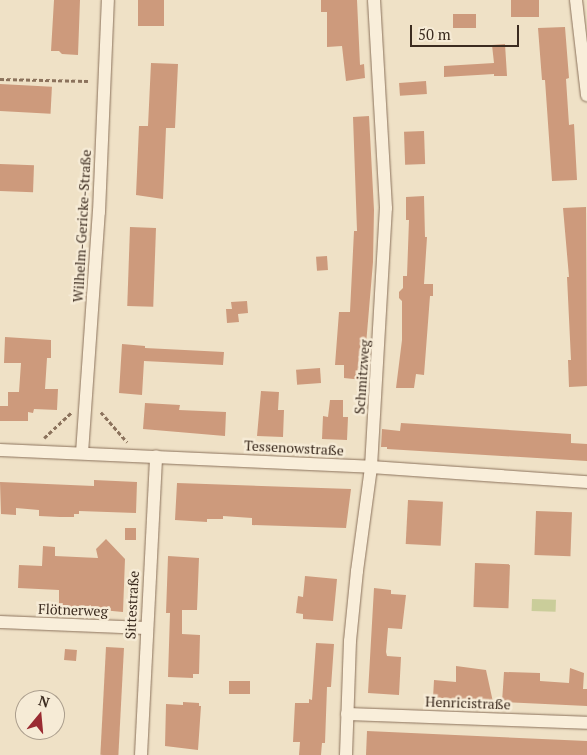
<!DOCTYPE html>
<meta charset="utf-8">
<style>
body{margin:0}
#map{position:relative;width:587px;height:755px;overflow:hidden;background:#efe1c6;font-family:"PT Serif",serif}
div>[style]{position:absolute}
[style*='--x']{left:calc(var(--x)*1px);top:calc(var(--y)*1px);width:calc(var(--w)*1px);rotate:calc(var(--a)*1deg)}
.green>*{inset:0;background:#cacd9a;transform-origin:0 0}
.building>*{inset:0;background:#cd9a7c;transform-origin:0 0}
.path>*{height:2.5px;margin-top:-1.25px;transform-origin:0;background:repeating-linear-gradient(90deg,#8b725c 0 4px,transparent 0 6.5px)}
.roads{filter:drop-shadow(0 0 1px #8b725c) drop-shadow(0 0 1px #8b725c)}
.street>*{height:12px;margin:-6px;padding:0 6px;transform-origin:6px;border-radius:6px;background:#f9eeda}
span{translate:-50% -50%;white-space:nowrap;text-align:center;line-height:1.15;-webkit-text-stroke:5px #f6ebd6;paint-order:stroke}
.street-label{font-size:14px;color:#3b2b1f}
.north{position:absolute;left:15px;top:690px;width:50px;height:50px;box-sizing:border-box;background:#f6ebd6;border:1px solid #ab9e8d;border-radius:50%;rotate:17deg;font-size:14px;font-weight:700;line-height:20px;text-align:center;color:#3b2b1f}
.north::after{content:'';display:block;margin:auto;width:18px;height:22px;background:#9a2b32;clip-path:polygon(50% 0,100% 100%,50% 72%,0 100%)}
.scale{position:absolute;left:410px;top:25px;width:109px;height:22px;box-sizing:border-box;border:2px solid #3b2b1f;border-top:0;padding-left:6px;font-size:15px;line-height:18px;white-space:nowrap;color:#3b2b1f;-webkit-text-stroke:4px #f6ebd6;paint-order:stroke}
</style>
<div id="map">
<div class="green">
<div style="left:532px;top:599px;width:24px;height:12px;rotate:2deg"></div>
</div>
<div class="building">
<div style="clip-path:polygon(54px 0,80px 0,78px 55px,62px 54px,59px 51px,51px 51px)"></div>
<div style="left:138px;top:0;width:26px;height:26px"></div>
<div style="clip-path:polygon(321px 0,357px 0,360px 65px,364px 64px,365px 78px,346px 81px,342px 46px,327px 47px,327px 12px,321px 12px)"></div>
<div style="left:511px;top:0;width:28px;height:17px"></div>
<div style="left:476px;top:14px;width:14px;height:23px;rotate:90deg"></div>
<div style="clip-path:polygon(565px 27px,569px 78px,566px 79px,569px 125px,574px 124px,577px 180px,552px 181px,545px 80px,542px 80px,538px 28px)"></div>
<div style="clip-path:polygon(505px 44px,507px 76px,494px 76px,494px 74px,444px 77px,444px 66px,494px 63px,492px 45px)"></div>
<div style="clip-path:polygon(151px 63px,178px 64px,175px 128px,166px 128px,163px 199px,136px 195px,139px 126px,148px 126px)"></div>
<div style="left:426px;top:81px;width:13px;height:27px;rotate:86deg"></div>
<div style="left:0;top:84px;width:52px;height:27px;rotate:3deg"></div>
<div style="clip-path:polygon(369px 116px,374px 210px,373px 262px,363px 380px,344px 378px,344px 365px,335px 365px,339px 312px,350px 312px,354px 231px,357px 231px,353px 117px)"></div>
<div style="left:424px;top:131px;width:33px;height:20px;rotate:88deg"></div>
<div style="left:0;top:164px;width:34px;height:27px;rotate:2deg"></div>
<div style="clip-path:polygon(424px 196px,425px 237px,427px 237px,424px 284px,433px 284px,433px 296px,430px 296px,424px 375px,416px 374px,414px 388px,396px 388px,402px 340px,402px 301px,399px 298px,399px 292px,403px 288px,403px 276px,407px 276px,409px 220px,406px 220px,406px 197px)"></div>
<div style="clip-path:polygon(586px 207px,587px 386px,569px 387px,568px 360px,571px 360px,567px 277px,569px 277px,563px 208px)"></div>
<div style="left:130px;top:227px;width:26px;height:79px;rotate:2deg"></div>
<div style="left:327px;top:256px;width:14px;height:11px;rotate:86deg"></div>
<div style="clip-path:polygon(247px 301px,248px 313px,238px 314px,239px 322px,227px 323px,226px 309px,232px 309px,231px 302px)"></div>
<div style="clip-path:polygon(5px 337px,51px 340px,51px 358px,47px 358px,45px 389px,58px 389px,57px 410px,34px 409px,33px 413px,28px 412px,28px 421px,0 421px,0 406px,8px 406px,8px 392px,19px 392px,21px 363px,4px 363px)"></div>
<div style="clip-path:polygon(122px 344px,145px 346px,145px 348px,224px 352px,223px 365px,144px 361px,142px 395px,119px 393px)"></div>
<div style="left:320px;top:368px;width:15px;height:24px;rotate:86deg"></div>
<div style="clip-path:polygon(261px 391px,279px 392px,278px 410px,284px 410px,283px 437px,257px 436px)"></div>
<div style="clip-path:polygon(330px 400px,343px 400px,343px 417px,348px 417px,347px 440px,322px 439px,323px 416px,328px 417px)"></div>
<div style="clip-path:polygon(145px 403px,180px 405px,179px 410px,226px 412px,225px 436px,143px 429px)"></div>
<div style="clip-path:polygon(401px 423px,571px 434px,571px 443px,587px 444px,587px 461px,387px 449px,387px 447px,381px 447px,382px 429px,400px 431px)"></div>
<div style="clip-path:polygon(94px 480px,137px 482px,136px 513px,79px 511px,79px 514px,74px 514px,74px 517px,60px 517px,39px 516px,39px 510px,16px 508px,16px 515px,1px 514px,0 482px,94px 486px)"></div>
<div style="clip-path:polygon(177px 483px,351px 489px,346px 528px,252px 525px,252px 518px,223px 516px,223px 519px,207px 519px,207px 522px,175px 520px)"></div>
<div style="left:408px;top:500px;width:35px;height:44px;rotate:3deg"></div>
<div style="left:536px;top:511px;width:36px;height:44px;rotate:2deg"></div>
<div style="left:125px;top:528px;width:11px;height:12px"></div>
<div style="clip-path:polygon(106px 539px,125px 559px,123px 612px,59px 606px,59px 590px,18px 588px,19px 565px,42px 566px,43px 546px,55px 547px,55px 556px,98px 558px,96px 549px)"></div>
<div style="clip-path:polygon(168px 556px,199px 558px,197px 610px,182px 610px,182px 634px,200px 635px,199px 674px,193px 674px,193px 678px,168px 677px,170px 613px,166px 613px)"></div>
<div style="left:475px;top:563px;width:35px;height:44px;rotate:2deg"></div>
<div style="clip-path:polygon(305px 576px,337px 579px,333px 621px,303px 619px,303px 614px,296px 613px,298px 596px,303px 597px)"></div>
<div style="clip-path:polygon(374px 588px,391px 590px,391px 594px,406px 595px,402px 629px,388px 628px,386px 652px,387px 656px,401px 657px,399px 695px,368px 693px)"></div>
<div style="clip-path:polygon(316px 643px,334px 644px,331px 687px,327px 687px,325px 743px,322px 743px,321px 755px,299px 755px,300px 742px,293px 742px,295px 703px,309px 703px,309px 699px,312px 700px)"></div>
<div style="left:106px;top:647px;width:18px;height:108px;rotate:3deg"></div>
<div style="left:65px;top:649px;width:12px;height:11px;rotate:5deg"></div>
<div style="clip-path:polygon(456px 666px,486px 670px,493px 702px,433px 698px,434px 680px,456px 682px)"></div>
<div style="clip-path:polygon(570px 668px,584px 673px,583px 689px,587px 689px,587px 706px,502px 702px,504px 672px,540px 673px,540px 681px,569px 683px)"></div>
<div style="left:229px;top:681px;width:21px;height:13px"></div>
<div style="clip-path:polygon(183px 702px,199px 703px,199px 706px,201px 706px,198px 750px,165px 746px,166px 704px,183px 705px)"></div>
<div style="clip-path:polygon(367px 731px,587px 741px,587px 755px,366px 755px)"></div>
</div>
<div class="path">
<div style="--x:0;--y:79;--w:88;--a:1.3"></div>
<div style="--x:101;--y:412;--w:40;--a:49"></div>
<div style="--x:44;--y:438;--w:37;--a:-43"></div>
</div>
<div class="roads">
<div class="street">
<div style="--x:576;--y:0;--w:96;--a:83.4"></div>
<div style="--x:0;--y:450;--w:371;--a:2.6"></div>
<div style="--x:371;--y:467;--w:217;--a:4"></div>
<div style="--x:82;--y:453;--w:242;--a:-86"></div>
<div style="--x:99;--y:212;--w:212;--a:-87.6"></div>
<div style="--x:0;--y:622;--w:146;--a:2.4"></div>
<div style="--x:347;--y:714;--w:240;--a:2.1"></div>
<div style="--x:141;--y:755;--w:299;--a:-87.1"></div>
<div style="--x:346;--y:755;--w:114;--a:-88"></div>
<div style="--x:350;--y:641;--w:70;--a:-84.3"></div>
<div style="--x:357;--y:571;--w:105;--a:-82.3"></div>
<div style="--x:371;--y:467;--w:259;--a:-86.7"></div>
<div style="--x:386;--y:208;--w:208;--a:-93.3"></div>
</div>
</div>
<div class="street-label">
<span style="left:82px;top:226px;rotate:-87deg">Wilhelm-Gericke-Straße</span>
<span style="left:362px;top:377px;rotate:-86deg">Schmitzweg</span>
<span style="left:294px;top:448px;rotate:3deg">Tessenowstraße</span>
<span style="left:132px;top:605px;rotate:-87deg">Sittestraße</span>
<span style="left:73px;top:610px;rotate:2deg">Flötnerweg</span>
<span style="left:468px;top:703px;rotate:2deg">Henricistraße</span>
</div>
<div class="north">N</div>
<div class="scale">50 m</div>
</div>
